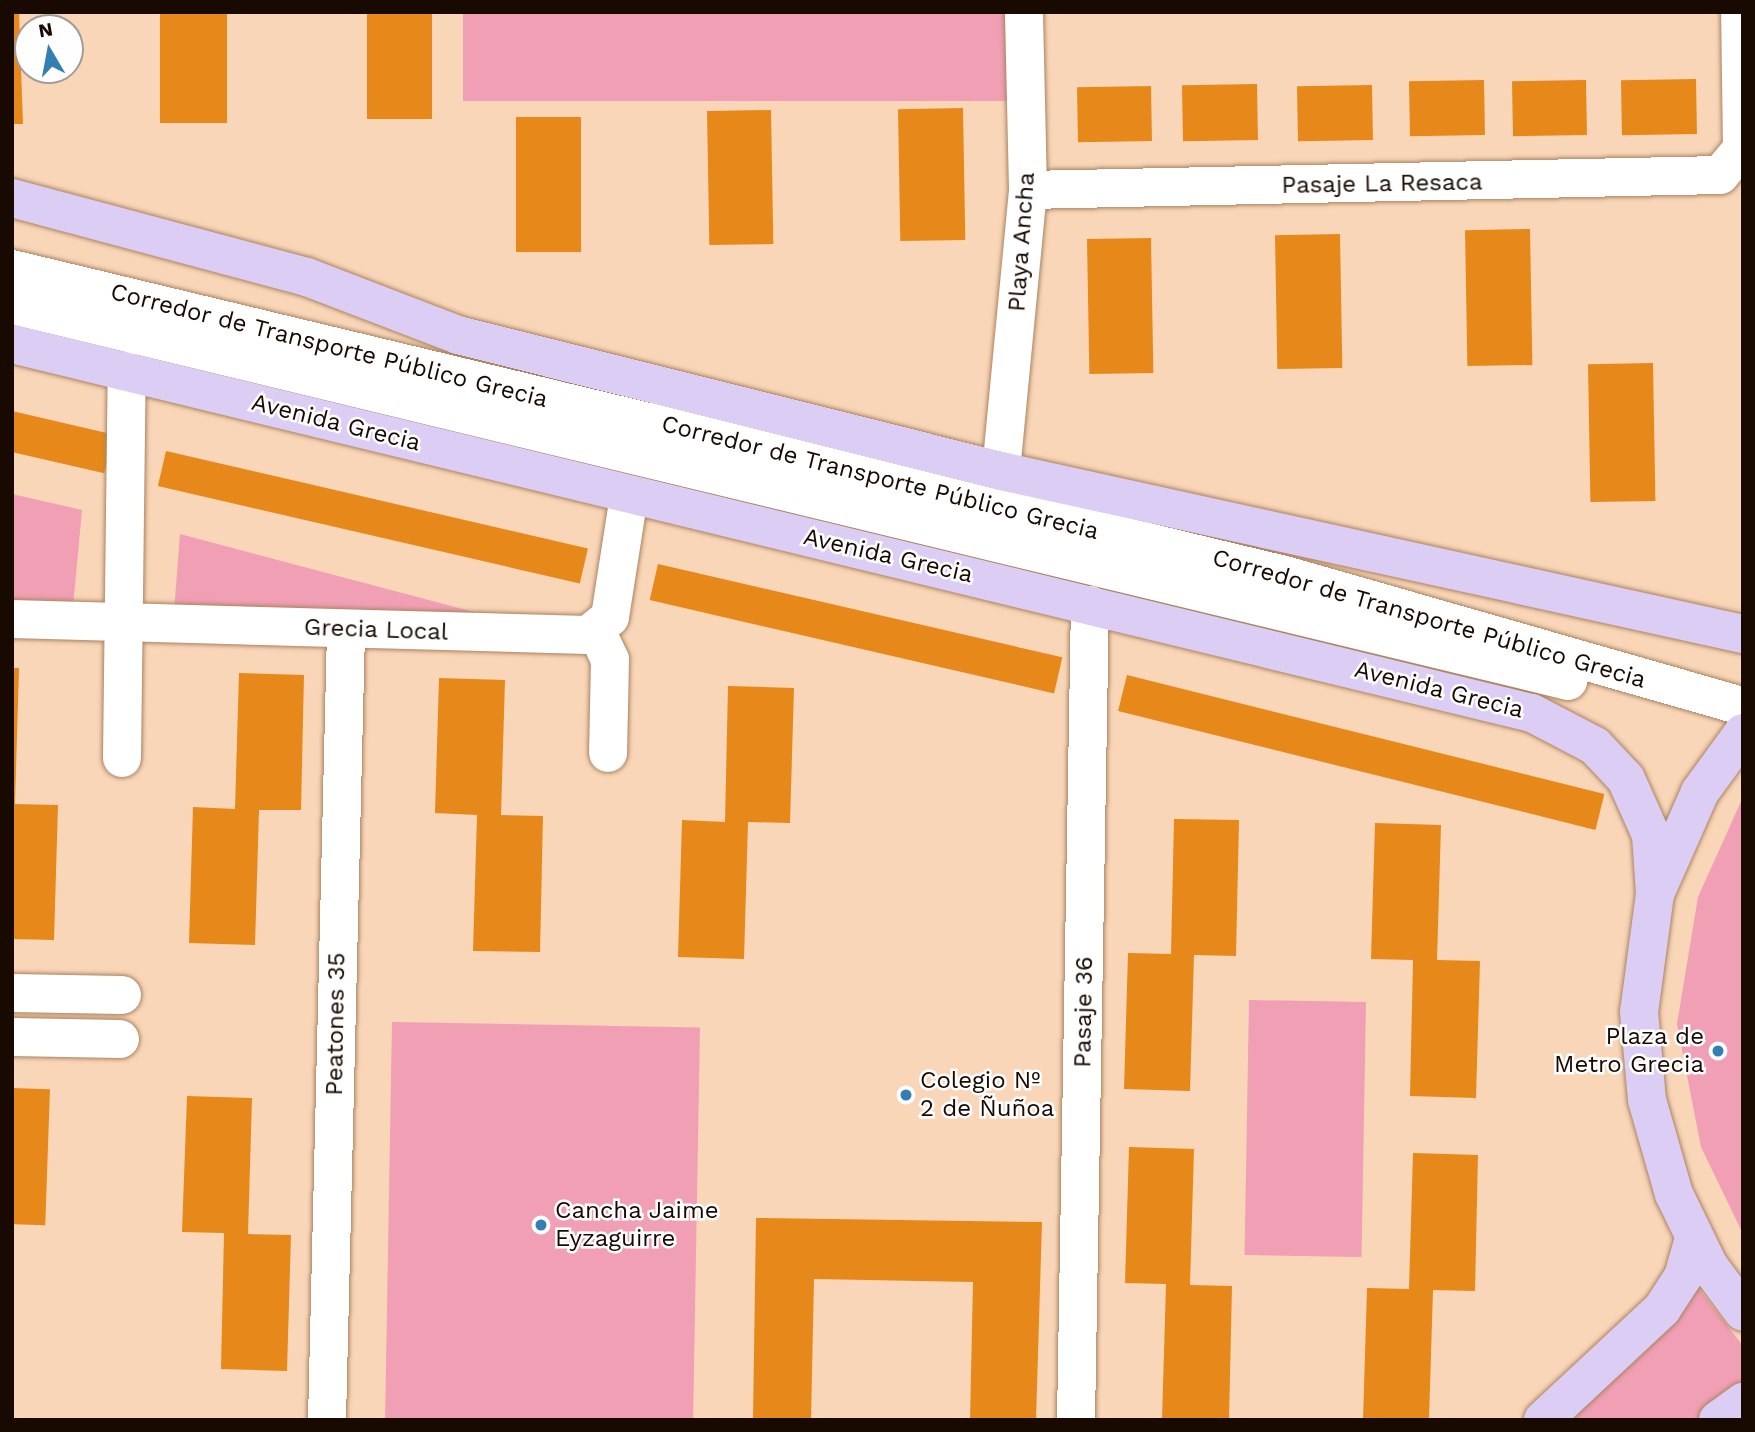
<!DOCTYPE html>
<meta charset="utf-8">
<style>
body{margin:0}
#map{position:relative;width:1755px;height:1432px;overflow:hidden;background:#f9d6b8;font-family:"Work Sans",sans-serif}
div>[style]{position:absolute}
[style*='--x']{left:calc(var(--x)*1px);top:calc(var(--y)*1px);width:calc(var(--w)*1px);rotate:calc(var(--a)*1deg)}
.green>*{inset:0;background:#f19fb5;transform-origin:0 0}
.building>*{inset:0;background:#e7881a;transform-origin:0 0}
.roads{filter:drop-shadow(0 0 2px #ab8360) drop-shadow(0 0 2px #ab8360)}
.minor>*{height:38px;margin:-19px;padding:0 19px;transform-origin:19px;border-radius:19px;background:#fff}
.major>*{height:38px;margin:-19px;padding:0 19px;transform-origin:19px;border-radius:19px;background:#dccdf4}
.dots>*{width:19px;height:19px;translate:-50% -50%;box-sizing:border-box;border:4px solid #fefefe;border-radius:50%}
span{translate:-50% -50%;white-space:nowrap;text-align:center;line-height:1.15;-webkit-text-stroke:5px #fefefe;paint-order:stroke}
.street-label{font-size:24px;color:#180901}
.poi-label{font-size:24px;color:#180901}
.right{translate:-100% -50%;text-align:right}
.left{translate:0 -50%;text-align:left}
.frame{position:absolute;inset:0;border:14px solid #180901;pointer-events:none}
.north{position:absolute;left:14px;top:14px;width:70px;height:70px;box-sizing:border-box;background:#fefefe;border:2px solid #a29c99;border-radius:50%;rotate:350deg;font-size:19px;font-weight:700;line-height:28px;text-align:center;color:#180901}
.north::after{content:'';display:block;margin:auto;width:24px;height:32px;background:#337eb2;clip-path:polygon(50% 0,100% 100%,50% 72%,0 100%)}
</style>
<div id="map">
<div class="green">
<div style="left:463px;top:12px;width:545px;height:89px"></div>
<div style="clip-path:polygon(12px 494px,82px 510px,73px 607px,12px 605px)"></div>
<div style="clip-path:polygon(180px 534px,474px 612px,471px 628px,174px 612px)"></div>
<div style="clip-path:polygon(1743px 797px,1743px 1234px,1701px 1147px,1677px 1024px,1698px 897px)"></div>
<div style="left:1249px;top:1000px;width:117px;height:255px;rotate:1deg"></div>
<div style="left:392px;top:1022px;width:308px;height:398px;rotate:1deg"></div>
<div style="clip-path:polygon(1689px 1276px,1743px 1346px,1743px 1391px,1699px 1420px,1551px 1420px)"></div>
</div>
<div class="building">
<div style="clip-path:polygon(12px 12px,19px 12px,23px 124px,12px 124px)"></div>
<div style="left:160px;top:12px;width:67px;height:111px"></div>
<div style="left:367px;top:12px;width:65px;height:107px"></div>
<div style="left:1696px;top:79px;width:55px;height:75px;rotate:89deg"></div>
<div style="left:1484px;top:80px;width:55px;height:75px;rotate:89deg"></div>
<div style="left:1586px;top:80px;width:55px;height:74px;rotate:89deg"></div>
<div style="left:1257px;top:84px;width:56px;height:75px;rotate:89deg"></div>
<div style="left:1372px;top:85px;width:55px;height:75px;rotate:89deg"></div>
<div style="left:1151px;top:86px;width:55px;height:74px;rotate:89deg"></div>
<div style="left:963px;top:108px;width:132px;height:65px;rotate:89deg"></div>
<div style="left:771px;top:110px;width:134px;height:64px;rotate:89deg"></div>
<div style="left:516px;top:117px;width:65px;height:135px"></div>
<div style="left:1530px;top:229px;width:136px;height:65px;rotate:89deg"></div>
<div style="left:1340px;top:234px;width:134px;height:65px;rotate:89deg"></div>
<div style="left:1151px;top:238px;width:135px;height:64px;rotate:89deg"></div>
<div style="left:1653px;top:363px;width:138px;height:65px;rotate:89deg"></div>
<div style="left:12px;top:411px;width:104px;height:40px;rotate:13deg"></div>
<div style="left:166px;top:451px;width:433px;height:36px;rotate:13deg"></div>
<div style="left:658px;top:564px;width:415px;height:37px;rotate:13deg"></div>
<div style="clip-path:polygon(12px 668px,19px 668px,15px 804px,58px 805px,54px 940px,12px 939px)"></div>
<div style="clip-path:polygon(239px 673px,304px 675px,301px 810px,259px 810px,255px 945px,189px 943px,193px 807px,235px 809px)"></div>
<div style="left:1127px;top:675px;width:492px;height:37px;rotate:14deg"></div>
<div style="clip-path:polygon(439px 678px,505px 680px,501px 815px,543px 816px,540px 952px,473px 951px,477px 815px,435px 813px)"></div>
<div style="clip-path:polygon(728px 686px,794px 688px,790px 823px,748px 822px,744px 959px,678px 957px,682px 820px,725px 822px)"></div>
<div style="clip-path:polygon(1174px 819px,1239px 820px,1236px 956px,1194px 955px,1190px 1091px,1124px 1089px,1128px 953px,1171px 954px)"></div>
<div style="clip-path:polygon(1375px 823px,1441px 825px,1437px 960px,1480px 961px,1476px 1098px,1410px 1096px,1413px 960px,1371px 959px)"></div>
<div style="left:12px;top:1088px;width:38px;height:136px;rotate:2deg"></div>
<div style="clip-path:polygon(187px 1096px,252px 1098px,248px 1234px,291px 1235px,287px 1371px,221px 1369px,224px 1233px,182px 1232px)"></div>
<div style="clip-path:polygon(1129px 1147px,1194px 1149px,1190px 1285px,1232px 1286px,1229px 1420px,1162px 1420px,1166px 1284px,1125px 1283px)"></div>
<div style="clip-path:polygon(1413px 1153px,1478px 1155px,1475px 1291px,1433px 1290px,1429px 1420px,1363px 1420px,1367px 1288px,1409px 1289px)"></div>
<div style="clip-path:polygon(756px 1218px,1042px 1222px,1036px 1420px,970px 1420px,973px 1282px,814px 1279px,811px 1420px,753px 1420px)"></div>
</div>
<div class="roads">
<div class="minor">
<div style="--x:1028;--y:190;--w:692;--a:-1.24"></div>
<div style="--x:1720;--y:175;--w:34;--a:-50"></div>
<div style="--x:1742;--y:149;--w:137;--a:-90.8"></div>
<div style="--x:12;--y:269;--w:1309;--a:13.52"></div>
<div style="--x:1285;--y:575;--w:476;--a:16"></div>
<div style="--x:12;--y:305;--w:1601;--a:13.58"></div>
<div style="--x:1001;--y:471;--w:282;--a:-84.5"></div>
<div style="--x:1028;--y:190;--w:178;--a:-91.3"></div>
<div style="--x:12;--y:619;--w:576;--a:1.59"></div>
<div style="--x:588;--y:635;--w:28;--a:-39"></div>
<div style="--x:610;--y:617;--w:123;--a:-81.1"></div>
<div style="--x:597;--y:632;--w:31;--a:65"></div>
<div style="--x:610;--y:660;--w:93;--a:91.2"></div>
<div style="--x:122;--y:758;--w:387;--a:-89.3"></div>
<div style="--x:12;--y:993;--w:110;--a:1"></div>
<div style="--x:12;--y:1037;--w:108;--a:1.1"></div>
<div style="--x:327;--y:1420;--w:791;--a:-88.62"></div>
<div style="--x:1076;--y:1420;--w:815;--a:-89.02"></div>
</div>
<div class="major">
<div style="--x:12;--y:198;--w:305;--a:15"></div>
<div style="--x:307;--y:277;--w:162;--a:21"></div>
<div style="--x:458;--y:335;--w:560;--a:14.06"></div>
<div style="--x:1001;--y:471;--w:760;--a:12.39"></div>
<div style="--x:12;--y:344;--w:1564;--a:13.65"></div>
<div style="--x:1532;--y:713;--w:71;--a:27.6"></div>
<div style="--x:1595;--y:746;--w:45;--a:46.8"></div>
<div style="--x:1626;--y:779;--w:61;--a:65.9"></div>
<div style="--x:1651;--y:835;--w:59;--a:86.1"></div>
<div style="--x:1743;--y:733;--w:73;--a:126.1"></div>
<div style="--x:1700;--y:792;--w:111;--a:113.8"></div>
<div style="--x:1655;--y:894;--w:119;--a:97.7"></div>
<div style="--x:1639;--y:1012;--w:88;--a:84.8"></div>
<div style="--x:1647;--y:1100;--w:98;--a:74"></div>
<div style="--x:1674;--y:1194;--w:80;--a:64.1"></div>
<div style="--x:1709;--y:1266;--w:57;--a:53.5"></div>
<div style="--x:1543;--y:1420;--w:163;--a:-43"></div>
<div style="--x:1662;--y:1309;--w:38;--a:-57"></div>
<div style="--x:1683;--y:1277;--w:41;--a:-74.2"></div>
<div style="--x:1718;--y:1420;--w:31;--a:-36"></div>
</div>
</div>
<div class="dots">
<div style="left:1718px;top:1051px;background:#337eb2"></div>
<div style="left:906px;top:1095px;background:#337eb2"></div>
<div style="left:541px;top:1225px;background:#337eb2"></div>
</div>
<div class="street-label">
<span style="left:1382px;top:184px;rotate:-1deg">Pasaje La Resaca</span>
<span style="left:1022px;top:242px;rotate:-86deg">Playa Ancha</span>
<span style="left:329px;top:346px;rotate:14deg">Corredor de Transporte Público Grecia</span>
<span style="left:336px;top:423px;rotate:14deg">Avenida Grecia</span>
<span style="left:880px;top:478px;rotate:14deg">Corredor de Transporte Público Grecia</span>
<span style="left:888px;top:556px;rotate:13deg">Avenida Grecia</span>
<span style="left:1429px;top:619px;rotate:16deg">Corredor de Transporte Público Grecia</span>
<span style="left:376px;top:630px;rotate:2deg">Grecia Local</span>
<span style="left:1439px;top:690px;rotate:14deg">Avenida Grecia</span>
<span style="left:1084px;top:1012px;rotate:-89deg">Pasaje 36</span>
<span style="left:336px;top:1024px;rotate:-89deg">Peatones 35</span>
</div>
<div class="poi-label">
<span class="right" style="left:1704px;top:1051px">Plaza de<br>Metro Grecia</span>
<span class="left" style="left:920px;top:1095px">Colegio Nº<br>2 de Ñuñoa</span>
<span class="left" style="left:555px;top:1225px">Cancha Jaime<br>Eyzaguirre</span>
</div>
<div class="frame"></div>
<div class="north">N</div>
</div>
